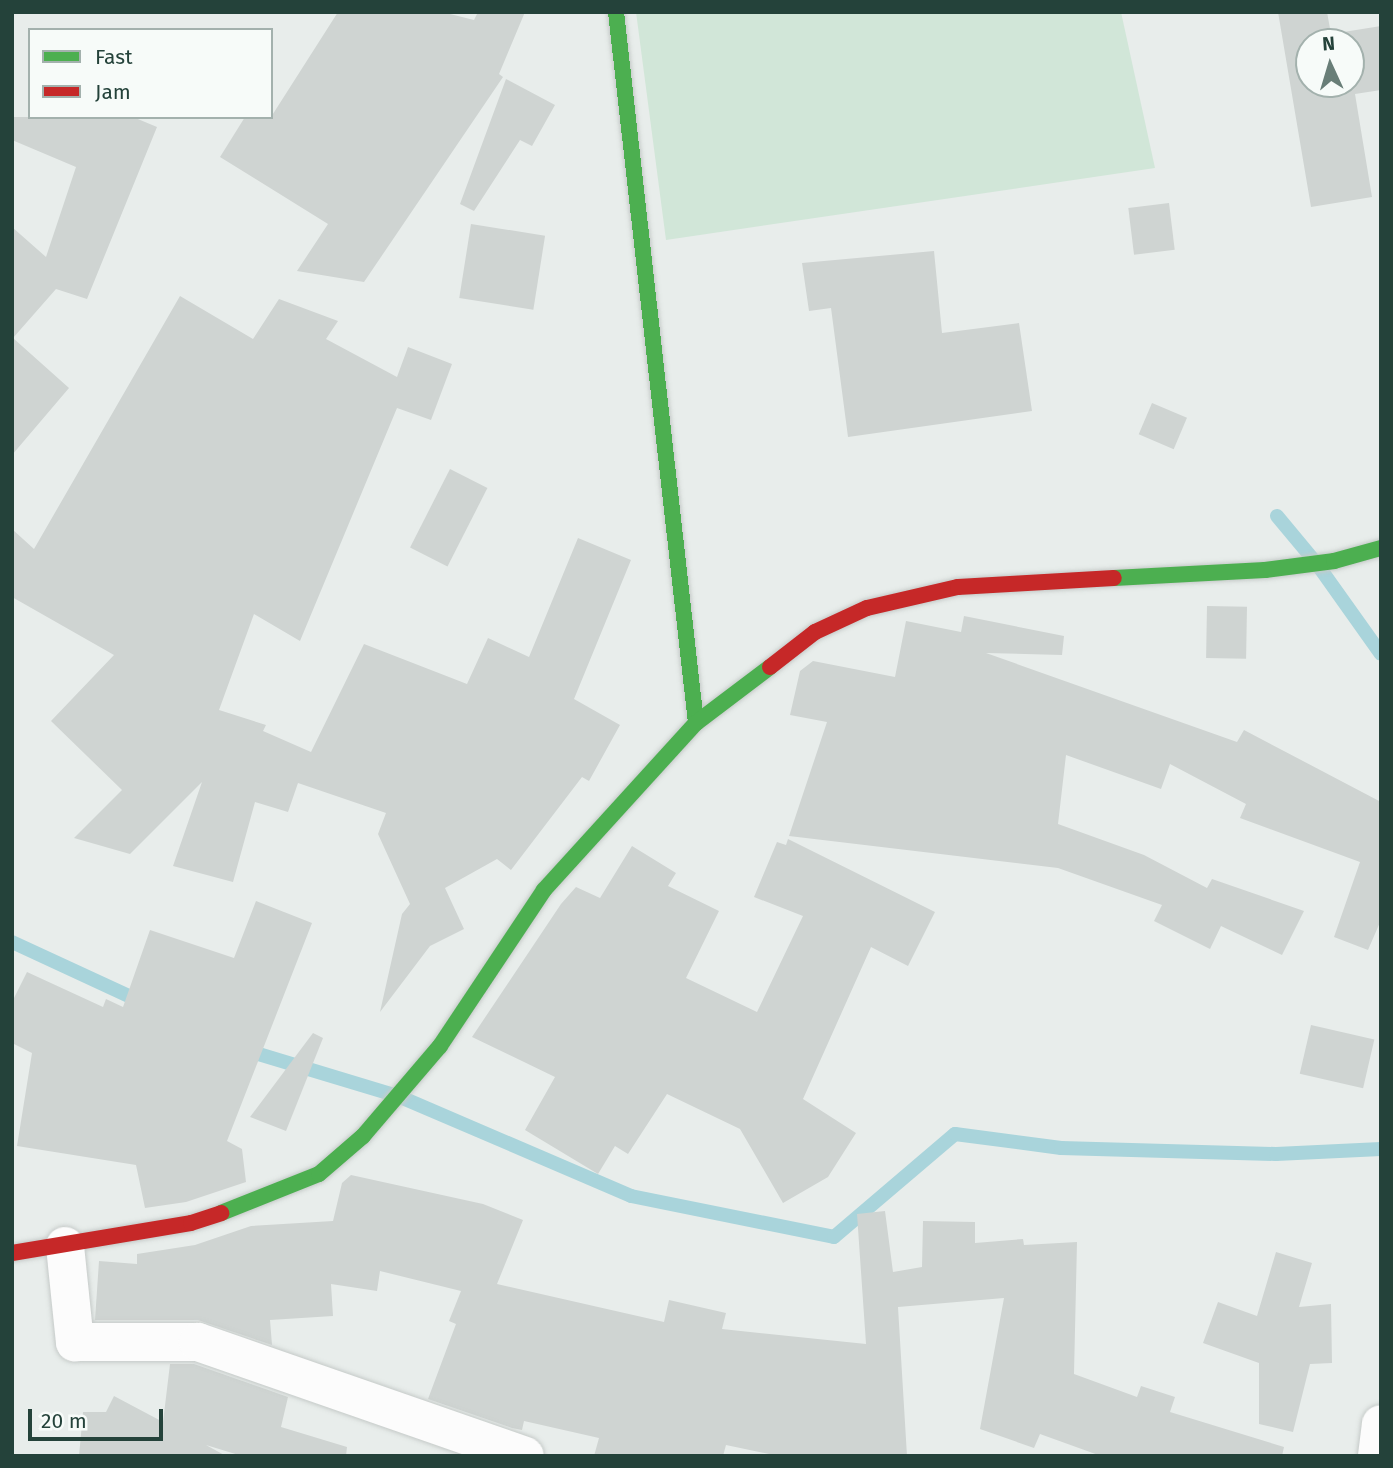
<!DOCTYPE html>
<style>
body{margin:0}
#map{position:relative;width:1393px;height:1468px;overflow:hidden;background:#e8edeb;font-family:"Fira Sans",sans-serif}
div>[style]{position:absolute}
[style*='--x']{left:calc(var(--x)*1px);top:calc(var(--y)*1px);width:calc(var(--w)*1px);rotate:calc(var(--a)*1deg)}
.green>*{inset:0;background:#d1e6d8}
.stream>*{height:14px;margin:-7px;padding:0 7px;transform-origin:7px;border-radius:7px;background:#a9d4db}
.building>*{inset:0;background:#cfd4d2;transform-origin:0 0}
.roads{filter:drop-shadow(0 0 2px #c5cac8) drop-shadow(0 0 2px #c5cac8)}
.street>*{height:38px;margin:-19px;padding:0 19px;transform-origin:19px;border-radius:19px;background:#fcfcfc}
.fast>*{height:16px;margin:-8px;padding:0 8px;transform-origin:8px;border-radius:8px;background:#4caf50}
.jam>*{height:16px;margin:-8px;padding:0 8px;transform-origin:8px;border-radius:8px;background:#c62828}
span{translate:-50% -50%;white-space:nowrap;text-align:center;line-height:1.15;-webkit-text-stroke:5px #f7fbf9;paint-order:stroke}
.frame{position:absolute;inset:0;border:14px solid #24423a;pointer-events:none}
.legend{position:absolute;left:28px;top:28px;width:245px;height:91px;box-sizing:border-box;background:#f7fbf9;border:2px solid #a3b1ad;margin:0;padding:9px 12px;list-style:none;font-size:21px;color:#24423a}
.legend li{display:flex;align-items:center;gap:14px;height:35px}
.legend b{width:35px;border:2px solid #a3b1ad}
.north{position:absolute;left:1295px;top:28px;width:70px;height:70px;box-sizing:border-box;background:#f7fbf9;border:2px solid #a3b1ad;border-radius:50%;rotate:356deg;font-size:19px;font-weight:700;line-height:28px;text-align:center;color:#24423a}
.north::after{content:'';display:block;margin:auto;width:24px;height:32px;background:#697e78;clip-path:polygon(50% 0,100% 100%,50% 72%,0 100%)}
.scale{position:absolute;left:28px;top:1409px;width:135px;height:32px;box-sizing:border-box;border:4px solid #24423a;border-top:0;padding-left:9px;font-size:21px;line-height:24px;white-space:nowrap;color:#24423a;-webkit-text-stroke:5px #f7fbf9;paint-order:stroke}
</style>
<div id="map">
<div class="green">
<div style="clip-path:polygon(636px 12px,1121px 12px,1155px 168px,666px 240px)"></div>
</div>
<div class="stream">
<div style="--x:1277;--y:516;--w:62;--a:50.2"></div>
<div style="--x:1317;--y:564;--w:110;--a:54.6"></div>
<div style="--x:12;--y:942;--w:145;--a:24.8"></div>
<div style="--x:242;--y:1049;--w:163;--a:16.8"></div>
<div style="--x:398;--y:1096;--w:254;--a:23.2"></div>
<div style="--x:631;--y:1196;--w:207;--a:11.4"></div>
<div style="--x:834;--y:1237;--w:159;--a:-40.4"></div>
<div style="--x:955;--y:1134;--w:107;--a:7.5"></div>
<div style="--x:1061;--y:1148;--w:215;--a:1.6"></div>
<div style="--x:1276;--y:1154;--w:105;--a:-2.7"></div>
</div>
<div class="building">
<div style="clip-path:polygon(338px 12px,442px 12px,474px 20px,478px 12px,525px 12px,499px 74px,503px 77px,364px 282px,297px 271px,328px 224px,220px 157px,245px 117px,271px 117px)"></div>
<div style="clip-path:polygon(evenodd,1278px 12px,1327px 12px,1331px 34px,1381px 26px,1381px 90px,1355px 94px,1372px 197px,1311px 207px,1278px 12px,1309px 42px,1351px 42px,1351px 84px,1309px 84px,1309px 42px)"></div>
<div style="clip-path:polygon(506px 79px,555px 105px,532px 146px,520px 140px,474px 211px,460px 204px)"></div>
<div style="clip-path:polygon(12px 117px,133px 117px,157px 127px,87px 299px,56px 289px,13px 338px,69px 388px,12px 455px,12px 227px,46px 257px,76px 167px,12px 140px)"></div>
<div style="left:1169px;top:203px;width:47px;height:41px;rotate:83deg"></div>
<div style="left:471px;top:224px;width:75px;height:75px;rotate:9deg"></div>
<div style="clip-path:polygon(934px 251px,942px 333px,1019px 323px,1032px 411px,848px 437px,831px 308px,809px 311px,802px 263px)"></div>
<div style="clip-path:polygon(180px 296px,253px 339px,279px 299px,338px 321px,326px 339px,397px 377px,408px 347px,452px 364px,431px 420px,397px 408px,300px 641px,254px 614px,219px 710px,266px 725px,263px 731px,311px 752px,364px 644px,467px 684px,488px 638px,529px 657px,578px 538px,631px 560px,574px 699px,620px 725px,589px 781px,582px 777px,511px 870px,497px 859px,445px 888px,464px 929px,430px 946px,380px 1012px,402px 914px,410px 904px,378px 834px,386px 813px,298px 783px,288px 812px,255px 802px,233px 882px,173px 866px,202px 782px,130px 854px,74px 838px,122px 790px,51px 721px,114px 655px,12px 597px,12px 529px,34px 549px)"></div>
<div style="left:1152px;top:403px;width:38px;height:34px;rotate:23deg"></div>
<div style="left:450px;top:469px;width:42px;height:88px;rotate:27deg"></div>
<div style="left:1207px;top:606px;width:40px;height:52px;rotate:1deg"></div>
<div style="clip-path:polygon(964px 616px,1064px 636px,1062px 655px,986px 653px,1237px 742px,1244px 730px,1381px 802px,1381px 920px,1368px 950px,1334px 937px,1360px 862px,1240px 818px,1246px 804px,1170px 764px,1161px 789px,1066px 755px,1058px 824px,1144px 855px,1207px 888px,1212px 879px,1304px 911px,1282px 955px,1221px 926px,1210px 949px,1154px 921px,1162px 905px,1058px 868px,789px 836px,827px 722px,790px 715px,800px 671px,813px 661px,895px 677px,906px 621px,961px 632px)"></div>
<div style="clip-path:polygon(788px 839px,935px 912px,908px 966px,871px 947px,803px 1099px,856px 1133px,828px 1177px,783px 1203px,740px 1129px,667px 1094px,628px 1154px,615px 1146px,598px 1174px,525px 1130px,555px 1077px,472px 1037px,561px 904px,576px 887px,600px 898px,632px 846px,676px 873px,668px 886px,719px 911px,686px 978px,757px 1012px,803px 916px,754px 897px,777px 842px,786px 845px)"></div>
<div style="clip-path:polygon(256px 901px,312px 923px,227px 1141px,242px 1149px,246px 1182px,186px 1202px,145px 1208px,136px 1165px,17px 1146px,32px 1053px,12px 1043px,12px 1002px,27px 972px,103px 1007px,106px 999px,123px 1007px,150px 930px,234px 958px)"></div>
<div style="left:1311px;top:1025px;width:65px;height:50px;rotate:13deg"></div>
<div style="clip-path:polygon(313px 1033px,323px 1038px,286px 1131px,250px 1117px)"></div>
<div style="clip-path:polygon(351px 1175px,483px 1204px,523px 1220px,497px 1284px,664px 1322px,669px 1300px,726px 1313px,722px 1329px,866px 1344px,857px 1214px,885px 1211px,893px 1272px,922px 1267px,923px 1221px,975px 1222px,975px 1243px,1023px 1239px,1024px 1245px,1077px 1242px,1074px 1374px,1137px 1397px,1141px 1386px,1175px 1397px,1170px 1412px,1284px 1447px,1282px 1456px,1101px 1456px,1040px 1434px,1034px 1448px,980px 1429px,1004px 1298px,898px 1307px,907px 1456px,779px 1456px,726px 1445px,723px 1456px,594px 1456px,599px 1438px,524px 1421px,522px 1430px,512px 1428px,428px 1399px,456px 1324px,449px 1321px,461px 1291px,380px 1271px,377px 1291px,331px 1284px,333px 1316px,270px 1320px,272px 1345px,198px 1320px,95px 1320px,99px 1261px,137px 1264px,137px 1254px,195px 1245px,251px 1226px,333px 1221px,342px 1183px)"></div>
<div style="clip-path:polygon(1276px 1252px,1312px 1263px,1299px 1307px,1331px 1304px,1332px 1363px,1310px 1364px,1293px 1432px,1259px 1424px,1259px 1363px,1203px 1343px,1218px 1302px,1257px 1316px)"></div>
<div style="clip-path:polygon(170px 1364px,194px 1364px,288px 1397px,281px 1427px,347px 1447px,346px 1456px,242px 1456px,206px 1445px,226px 1456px,79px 1456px,83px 1412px,106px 1412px,114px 1396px,163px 1422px)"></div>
</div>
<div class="roads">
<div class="street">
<div style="--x:65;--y:1246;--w:97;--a:84.1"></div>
<div style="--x:75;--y:1342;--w:123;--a:0"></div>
<div style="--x:198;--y:1342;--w:346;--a:19.2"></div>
<div style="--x:1377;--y:1456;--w:32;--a:-83"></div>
</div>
<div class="fast">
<div style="--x:616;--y:12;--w:715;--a:83.58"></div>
<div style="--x:1114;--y:578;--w:151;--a:-3"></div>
<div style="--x:1265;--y:570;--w:70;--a:-7.4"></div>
<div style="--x:1334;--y:561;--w:49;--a:-15.5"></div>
<div style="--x:221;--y:1213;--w:105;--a:-21.7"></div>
<div style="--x:319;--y:1174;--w:58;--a:-40.8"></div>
<div style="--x:363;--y:1136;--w:118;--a:-49.5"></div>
<div style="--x:440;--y:1046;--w:187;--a:-56.3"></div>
<div style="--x:544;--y:890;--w:226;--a:-47.7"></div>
<div style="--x:696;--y:723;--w:93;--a:-37.1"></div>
</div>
<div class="jam">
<div style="--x:770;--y:667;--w:57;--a:-37.9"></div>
<div style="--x:815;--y:632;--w:57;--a:-24.8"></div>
<div style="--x:867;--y:608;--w:93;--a:-13"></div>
<div style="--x:958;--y:587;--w:156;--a:-3.3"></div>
<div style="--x:12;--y:1253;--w:181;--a:-9.5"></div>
<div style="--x:191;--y:1223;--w:32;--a:-18"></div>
</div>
</div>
<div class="frame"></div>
<ul class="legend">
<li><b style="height:9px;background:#4caf50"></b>Fast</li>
<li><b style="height:9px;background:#c62828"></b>Jam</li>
</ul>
<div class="north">N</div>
<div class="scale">20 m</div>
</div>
